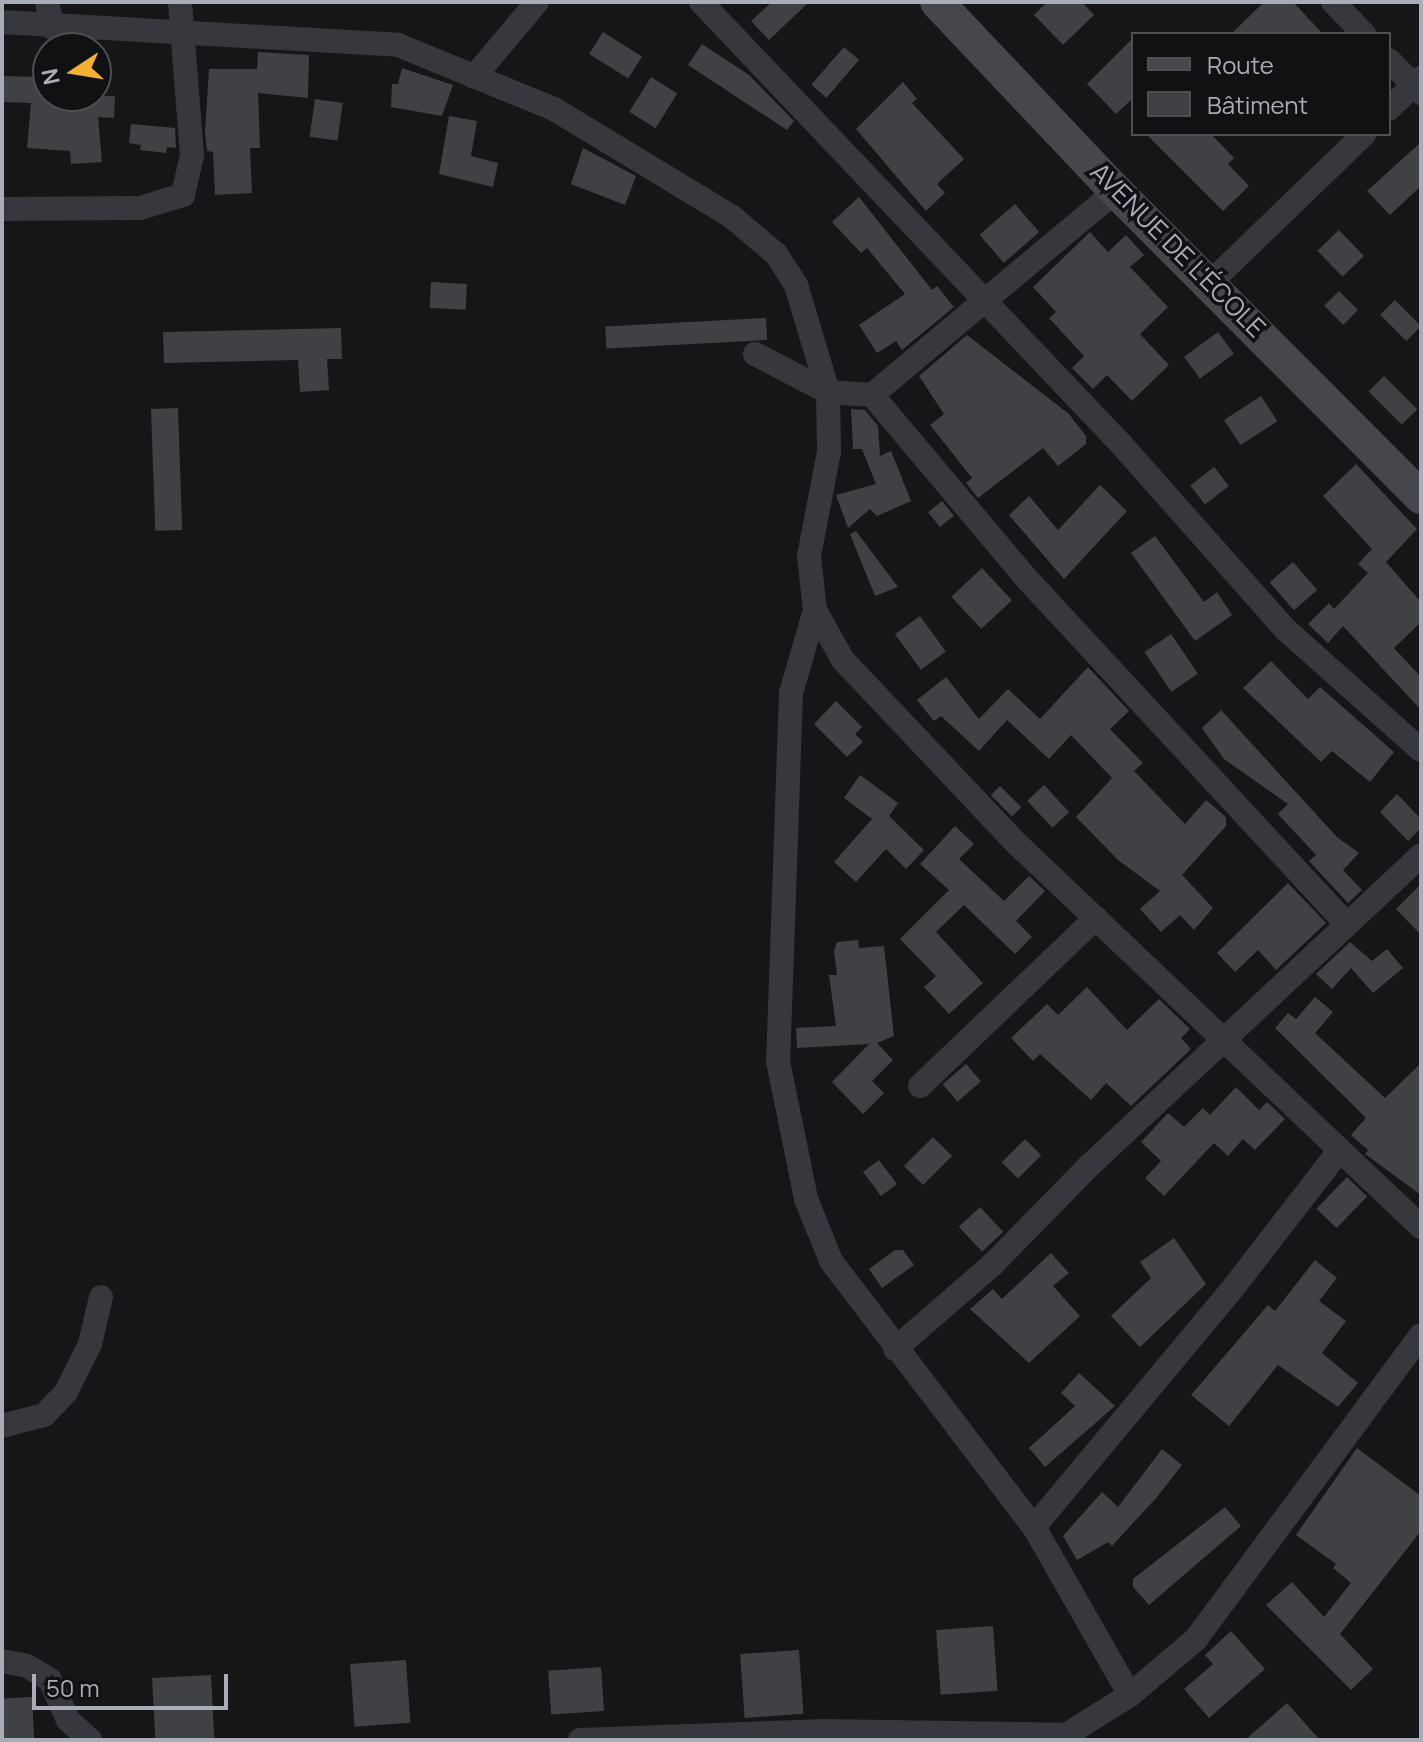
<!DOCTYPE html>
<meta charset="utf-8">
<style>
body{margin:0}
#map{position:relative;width:1423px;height:1742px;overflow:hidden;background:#161618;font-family:Manrope,sans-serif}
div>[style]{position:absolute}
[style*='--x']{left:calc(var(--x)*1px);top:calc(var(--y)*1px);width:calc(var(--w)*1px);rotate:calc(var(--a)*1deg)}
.building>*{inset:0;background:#404145;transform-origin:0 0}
.street>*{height:24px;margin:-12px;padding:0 12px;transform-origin:12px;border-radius:12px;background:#37383d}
.secondary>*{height:34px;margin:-17px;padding:0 17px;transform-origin:17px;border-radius:17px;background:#45474d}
span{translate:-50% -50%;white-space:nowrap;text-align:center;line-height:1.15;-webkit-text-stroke:7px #111113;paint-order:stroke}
.street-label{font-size:26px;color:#a8adb8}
.frame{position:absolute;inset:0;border:4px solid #a8adb8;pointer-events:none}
.legend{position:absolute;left:1131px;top:32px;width:260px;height:104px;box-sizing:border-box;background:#111113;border:2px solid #4d4f55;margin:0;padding:10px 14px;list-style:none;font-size:24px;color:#a8adb8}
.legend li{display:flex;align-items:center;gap:16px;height:40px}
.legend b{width:40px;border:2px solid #4d4f55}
.north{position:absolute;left:32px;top:32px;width:80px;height:80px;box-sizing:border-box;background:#111113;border:2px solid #4d4f55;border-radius:50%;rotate:258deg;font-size:22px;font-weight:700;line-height:32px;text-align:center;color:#a8adb8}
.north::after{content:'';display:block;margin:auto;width:28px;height:36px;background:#f2b134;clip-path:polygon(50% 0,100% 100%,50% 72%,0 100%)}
.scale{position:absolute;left:32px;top:1674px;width:196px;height:36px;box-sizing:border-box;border:4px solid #a8adb8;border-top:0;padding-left:10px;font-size:24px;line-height:28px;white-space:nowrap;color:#a8adb8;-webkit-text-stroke:6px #111113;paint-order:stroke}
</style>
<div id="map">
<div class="building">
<div style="clip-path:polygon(772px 2px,809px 2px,769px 40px,751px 21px)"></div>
<div style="clip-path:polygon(1047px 2px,1082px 2px,1094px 15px,1063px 45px,1034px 15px)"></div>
<div style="clip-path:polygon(1264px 2px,1293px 2px,1323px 34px,1231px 34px)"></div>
<div style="left:603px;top:32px;width:46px;height:26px;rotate:32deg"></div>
<div style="clip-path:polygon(1133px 38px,1133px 98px,1116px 114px,1087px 84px)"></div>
<div style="clip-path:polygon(702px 44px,749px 75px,794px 121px,787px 130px,688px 65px)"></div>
<div style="left:844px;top:47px;width:20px;height:50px;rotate:41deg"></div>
<div style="clip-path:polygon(258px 52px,309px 55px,308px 98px,258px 93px,260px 148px,250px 148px,252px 193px,215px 195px,213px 152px,207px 151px,205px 131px,209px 69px,257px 69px)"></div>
<div style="clip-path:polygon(402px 68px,453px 85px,442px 116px,391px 107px,392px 84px,398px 84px)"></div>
<div style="clip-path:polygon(2px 76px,40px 77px,40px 96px,115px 96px,114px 118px,98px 117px,102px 162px,71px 164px,70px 151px,27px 148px,31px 103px,2px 102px)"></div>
<div style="left:651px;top:77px;width:31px;height:41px;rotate:32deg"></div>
<div style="clip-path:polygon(903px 82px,917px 99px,912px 103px,964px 159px,937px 184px,945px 193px,926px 211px,856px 129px)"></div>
<div style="left:315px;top:99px;width:28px;height:38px;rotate:8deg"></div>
<div style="clip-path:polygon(449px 116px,477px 121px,471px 156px,498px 163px,493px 187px,439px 174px)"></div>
<div style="clip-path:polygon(131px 124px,175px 128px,176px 148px,167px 147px,166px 153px,140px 150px,141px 145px,129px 143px)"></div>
<div style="clip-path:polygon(1146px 134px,1211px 134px,1234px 158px,1228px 164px,1249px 186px,1223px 211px)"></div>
<div style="clip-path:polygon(1421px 142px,1421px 186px,1390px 215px,1367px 191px)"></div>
<div style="clip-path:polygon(583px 148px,636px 176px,625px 205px,571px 184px)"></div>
<div style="clip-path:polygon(859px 197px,932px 290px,937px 286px,954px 307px,902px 350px,896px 341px,877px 353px,859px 325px,905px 294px,867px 248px,861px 253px,832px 222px)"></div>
<div style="left:1015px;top:204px;width:37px;height:47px;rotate:49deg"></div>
<div style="left:1339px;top:230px;width:36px;height:30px;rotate:46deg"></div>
<div style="clip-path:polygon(1090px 232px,1108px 252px,1126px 235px,1144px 255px,1130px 267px,1168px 307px,1140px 334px,1169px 365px,1132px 401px,1107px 375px,1093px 389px,1072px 368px,1084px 356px,1049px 318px,1056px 312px,1033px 287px)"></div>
<div style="left:431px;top:282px;width:36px;height:26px;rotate:3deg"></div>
<div style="left:1339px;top:291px;width:27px;height:21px;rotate:45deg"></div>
<div style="left:1395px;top:300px;width:37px;height:21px;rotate:45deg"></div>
<div style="left:766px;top:318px;width:22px;height:161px;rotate:87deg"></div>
<div style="clip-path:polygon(341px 328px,342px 359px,327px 359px,329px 390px,300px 392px,298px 360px,164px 363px,163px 332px)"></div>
<div style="left:1218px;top:332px;width:27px;height:42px;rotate:54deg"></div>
<div style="clip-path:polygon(967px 335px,1069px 414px,1086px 436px,1086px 444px,1058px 466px,1043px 448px,978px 498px,966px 483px,972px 478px,930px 425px,944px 414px,919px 376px)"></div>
<div style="left:1384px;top:376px;width:47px;height:22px;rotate:45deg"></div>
<div style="left:1261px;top:396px;width:30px;height:44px;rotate:57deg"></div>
<div style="left:178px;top:408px;width:122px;height:27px;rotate:88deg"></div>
<div style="clip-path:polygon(851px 409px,865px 410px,878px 426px,880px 456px,891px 451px,911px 501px,877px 516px,870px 509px,848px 528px,836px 495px,876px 484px,862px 449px,853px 449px)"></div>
<div style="clip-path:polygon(1356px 464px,1417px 529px,1386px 562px,1421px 602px,1421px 622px,1394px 648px,1421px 677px,1421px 710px,1343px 626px,1328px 643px,1308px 624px,1329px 603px,1334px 609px,1368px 573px,1358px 564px,1372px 549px,1323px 496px)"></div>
<div style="left:1214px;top:467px;width:24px;height:30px;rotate:52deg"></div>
<div style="clip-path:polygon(1100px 485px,1127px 511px,1064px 579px,1009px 515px,1029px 496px,1058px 530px)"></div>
<div style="left:942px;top:501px;width:19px;height:18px;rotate:51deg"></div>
<div style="clip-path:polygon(856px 531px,898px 587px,875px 596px,850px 534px)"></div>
<div style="clip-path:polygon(1155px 536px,1204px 602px,1217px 592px,1232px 615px,1195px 641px,1131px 553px)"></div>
<div style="left:1293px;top:562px;width:37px;height:31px;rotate:49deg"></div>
<div style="left:982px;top:568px;width:44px;height:42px;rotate:47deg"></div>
<div style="left:920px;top:616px;width:44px;height:31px;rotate:54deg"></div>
<div style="left:1171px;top:634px;width:48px;height:32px;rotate:56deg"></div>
<div style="clip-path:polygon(1271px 661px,1308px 699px,1320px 687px,1394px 752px,1370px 782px,1332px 751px,1321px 762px,1243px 688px)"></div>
<div style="clip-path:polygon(1088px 667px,1129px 711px,1110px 729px,1143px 763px,1134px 771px,1185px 824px,1206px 800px,1226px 817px,1226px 826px,1182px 875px,1213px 908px,1194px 930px,1180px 915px,1161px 932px,1140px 909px,1160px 891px,1118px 860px,1076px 817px,1112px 778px,1071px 735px,1049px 759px,1007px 720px,979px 751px,941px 716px,934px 721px,917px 700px,946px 677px,979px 719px,1008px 689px,1040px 719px)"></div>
<div style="clip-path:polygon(836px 701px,862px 727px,855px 734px,863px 742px,847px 757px,814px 724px)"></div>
<div style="clip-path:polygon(1221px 710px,1337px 837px,1359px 853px,1343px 870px,1362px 890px,1348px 903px,1309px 861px,1316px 855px,1278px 814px,1288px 804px,1224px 759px,1202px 728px)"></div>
<div style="clip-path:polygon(860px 775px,898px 803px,889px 816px,924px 850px,906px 869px,886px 849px,856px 882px,834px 862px,872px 819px,844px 798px)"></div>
<div style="left:1044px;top:785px;width:37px;height:23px;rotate:47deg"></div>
<div style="left:1000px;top:786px;width:30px;height:13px;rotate:45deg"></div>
<div style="clip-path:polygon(1397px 794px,1421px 819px,1421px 828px,1408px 841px,1380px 812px)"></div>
<div style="clip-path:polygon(955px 826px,974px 844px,959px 859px,1004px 901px,1029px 876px,1045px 891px,1016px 921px,1032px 937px,1015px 954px,964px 905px,936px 932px,983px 983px,949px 1014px,924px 987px,936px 976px,900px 939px,949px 890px,920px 864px)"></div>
<div style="clip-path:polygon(1288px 883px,1326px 923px,1276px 970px,1258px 950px,1235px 972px,1217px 953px)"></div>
<div style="clip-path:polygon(1421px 884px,1421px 935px,1396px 909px)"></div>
<div style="clip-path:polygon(858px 940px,859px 948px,884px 946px,894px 1036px,877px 1043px,893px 1060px,872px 1081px,884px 1093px,863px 1114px,832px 1082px,869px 1044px,797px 1048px,796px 1028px,836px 1026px,829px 975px,837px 975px,834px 951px,837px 942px)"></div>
<div style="clip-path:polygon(1350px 942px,1372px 961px,1387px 949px,1403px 968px,1373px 993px,1351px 968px,1332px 989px,1316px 974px)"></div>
<div style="clip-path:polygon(1087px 987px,1127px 1030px,1159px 999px,1190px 1029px,1181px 1038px,1191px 1049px,1131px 1106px,1106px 1083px,1091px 1100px,1040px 1054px,1033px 1061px,1011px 1038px,1047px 1004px,1058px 1015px)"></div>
<div style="clip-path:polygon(1315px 997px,1333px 1012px,1315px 1033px,1385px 1098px,1421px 1063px,1421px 1195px,1365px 1154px,1368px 1150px,1351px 1135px,1366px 1118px,1275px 1028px,1288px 1013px,1296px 1019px)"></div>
<div style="left:966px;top:1064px;width:23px;height:31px;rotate:49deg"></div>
<div style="clip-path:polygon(1236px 1087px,1259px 1110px,1267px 1102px,1285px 1119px,1255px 1150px,1243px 1139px,1228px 1156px,1214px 1143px,1164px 1196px,1145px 1178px,1161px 1161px,1141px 1142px,1168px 1113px,1184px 1127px,1203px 1108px,1210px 1115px)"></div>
<div style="left:933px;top:1137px;width:27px;height:41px;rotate:45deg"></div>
<div style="left:1025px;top:1139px;width:23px;height:33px;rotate:45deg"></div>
<div style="left:879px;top:1160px;width:30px;height:20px;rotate:53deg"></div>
<div style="left:1347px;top:1177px;width:28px;height:44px;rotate:44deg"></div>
<div style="left:980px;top:1207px;width:34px;height:29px;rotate:47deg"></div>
<div style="clip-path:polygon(1174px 1238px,1206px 1284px,1140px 1347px,1111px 1316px,1151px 1278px,1140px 1262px)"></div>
<div style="clip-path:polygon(895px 1250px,903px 1250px,914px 1265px,882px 1288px,869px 1269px)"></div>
<div style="clip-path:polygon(1051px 1253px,1069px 1273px,1053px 1286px,1080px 1316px,1029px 1363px,970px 1309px,993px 1289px,1002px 1299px)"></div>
<div style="clip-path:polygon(1315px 1260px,1337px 1278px,1319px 1301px,1346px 1321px,1322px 1353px,1358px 1383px,1338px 1407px,1278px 1365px,1229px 1426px,1191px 1395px,1268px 1305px,1275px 1311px)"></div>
<div style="clip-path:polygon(1079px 1373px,1115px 1406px,1045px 1467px,1029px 1448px,1075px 1406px,1061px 1393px)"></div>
<div style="clip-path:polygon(1357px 1448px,1421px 1496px,1421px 1531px,1340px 1634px,1373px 1669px,1351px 1690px,1266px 1605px,1292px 1582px,1324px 1617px,1351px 1583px,1333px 1568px,1336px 1564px,1296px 1535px)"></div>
<div style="clip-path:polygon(1162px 1449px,1182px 1465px,1157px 1497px,1112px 1546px,1108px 1542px,1077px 1560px,1063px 1536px,1102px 1492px,1118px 1507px)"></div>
<div style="clip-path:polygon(1225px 1507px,1241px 1526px,1149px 1605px,1133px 1587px,1133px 1579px)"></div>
<div style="left:993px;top:1626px;width:65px;height:57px;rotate:86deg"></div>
<div style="clip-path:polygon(1231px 1631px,1265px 1669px,1209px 1718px,1184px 1689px,1213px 1664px,1205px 1655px)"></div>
<div style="left:799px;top:1650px;width:64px;height:59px;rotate:86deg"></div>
<div style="left:406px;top:1660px;width:63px;height:56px;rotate:86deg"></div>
<div style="left:601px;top:1667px;width:44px;height:53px;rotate:86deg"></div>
<div style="left:211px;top:1675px;width:65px;height:59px;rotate:87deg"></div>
<div style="left:32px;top:1697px;width:43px;height:30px;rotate:87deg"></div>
<div style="clip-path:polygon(1287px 1703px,1320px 1740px,1245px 1740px)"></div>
</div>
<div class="street">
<div style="--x:47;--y:2;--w:27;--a:77"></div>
<div style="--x:701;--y:2;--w:608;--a:46.47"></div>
<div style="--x:1120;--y:443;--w:249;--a:48.4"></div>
<div style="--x:1285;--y:629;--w:182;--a:41.7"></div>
<div style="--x:1333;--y:2;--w:45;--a:45.9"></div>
<div style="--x:2;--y:22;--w:397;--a:3.3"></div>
<div style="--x:398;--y:45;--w:169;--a:22.3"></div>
<div style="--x:554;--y:109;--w:207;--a:31.2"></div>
<div style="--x:731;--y:216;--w:59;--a:40.2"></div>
<div style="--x:776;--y:254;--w:37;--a:57"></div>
<div style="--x:796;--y:285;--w:112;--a:73.3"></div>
<div style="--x:828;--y:392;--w:60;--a:89"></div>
<div style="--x:829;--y:452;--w:106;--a:100.9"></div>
<div style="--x:809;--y:556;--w:54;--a:83.7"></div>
<div style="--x:815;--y:610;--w:57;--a:60.8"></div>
<div style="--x:843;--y:660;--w:250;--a:46.6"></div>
<div style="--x:1015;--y:842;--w:560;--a:43.48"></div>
<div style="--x:1389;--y:60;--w:46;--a:45.9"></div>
<div style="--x:474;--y:77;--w:98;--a:-50"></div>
<div style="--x:1389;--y:109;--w:45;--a:-44.1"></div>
<div style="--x:2;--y:209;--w:138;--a:-0.4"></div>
<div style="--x:140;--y:208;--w:45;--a:-16.8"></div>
<div style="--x:183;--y:195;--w:41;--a:-77.3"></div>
<div style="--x:192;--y:155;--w:153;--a:-94.5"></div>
<div style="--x:1211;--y:282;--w:213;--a:-44"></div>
<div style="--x:755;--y:354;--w:82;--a:27.5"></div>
<div style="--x:828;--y:392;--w:44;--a:3.9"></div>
<div style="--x:872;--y:395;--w:318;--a:-39.9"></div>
<div style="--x:872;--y:395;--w:241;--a:49.9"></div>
<div style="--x:1027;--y:579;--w:469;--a:47.2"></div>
<div style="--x:815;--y:610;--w:86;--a:106.1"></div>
<div style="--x:791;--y:693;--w:368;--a:92"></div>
<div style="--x:778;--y:1061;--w:141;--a:78.5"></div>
<div style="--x:806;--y:1199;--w:67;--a:68"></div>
<div style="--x:831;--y:1261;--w:335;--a:52.7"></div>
<div style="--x:1034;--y:1527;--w:193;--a:60.3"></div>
<div style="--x:920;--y:1086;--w:243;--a:-43.7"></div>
<div style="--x:895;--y:1349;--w:130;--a:-40.9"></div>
<div style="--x:993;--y:1264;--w:137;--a:-45.6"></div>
<div style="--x:1089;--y:1166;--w:455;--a:-43.1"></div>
<div style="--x:2;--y:1426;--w:43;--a:-14.7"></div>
<div style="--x:44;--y:1415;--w:32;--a:-46"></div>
<div style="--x:66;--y:1392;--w:54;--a:-63.4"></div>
<div style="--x:90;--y:1344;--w:48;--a:-76.8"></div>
<div style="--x:1034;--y:1527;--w:306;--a:-50.2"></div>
<div style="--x:1230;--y:1292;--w:178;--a:-52.3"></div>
<div style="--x:2;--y:1661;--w:25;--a:11"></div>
<div style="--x:27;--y:1666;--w:27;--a:31"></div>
<div style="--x:50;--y:1680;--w:44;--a:65.8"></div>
<div style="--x:68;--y:1720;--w:30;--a:42"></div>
<div style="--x:580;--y:1740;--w:241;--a:-2.1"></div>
<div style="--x:821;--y:1731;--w:243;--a:0.9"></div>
<div style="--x:1058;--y:1740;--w:85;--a:-32"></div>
<div style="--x:1130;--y:1695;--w:87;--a:-40.3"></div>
<div style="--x:1196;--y:1639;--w:378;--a:-53.5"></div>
</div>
<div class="secondary">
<div style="--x:937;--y:2;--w:260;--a:46.6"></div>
<div style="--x:1116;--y:191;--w:432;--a:45.1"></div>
</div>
<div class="street-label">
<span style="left:1178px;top:250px;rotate:45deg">AVENUE DE L'ÉCOLE</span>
</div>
<div class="frame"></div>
<ul class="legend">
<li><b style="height:10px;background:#45474d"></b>Route</li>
<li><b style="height:22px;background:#404145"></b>Bâtiment</li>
</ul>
<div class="north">N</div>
<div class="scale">50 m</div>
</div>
